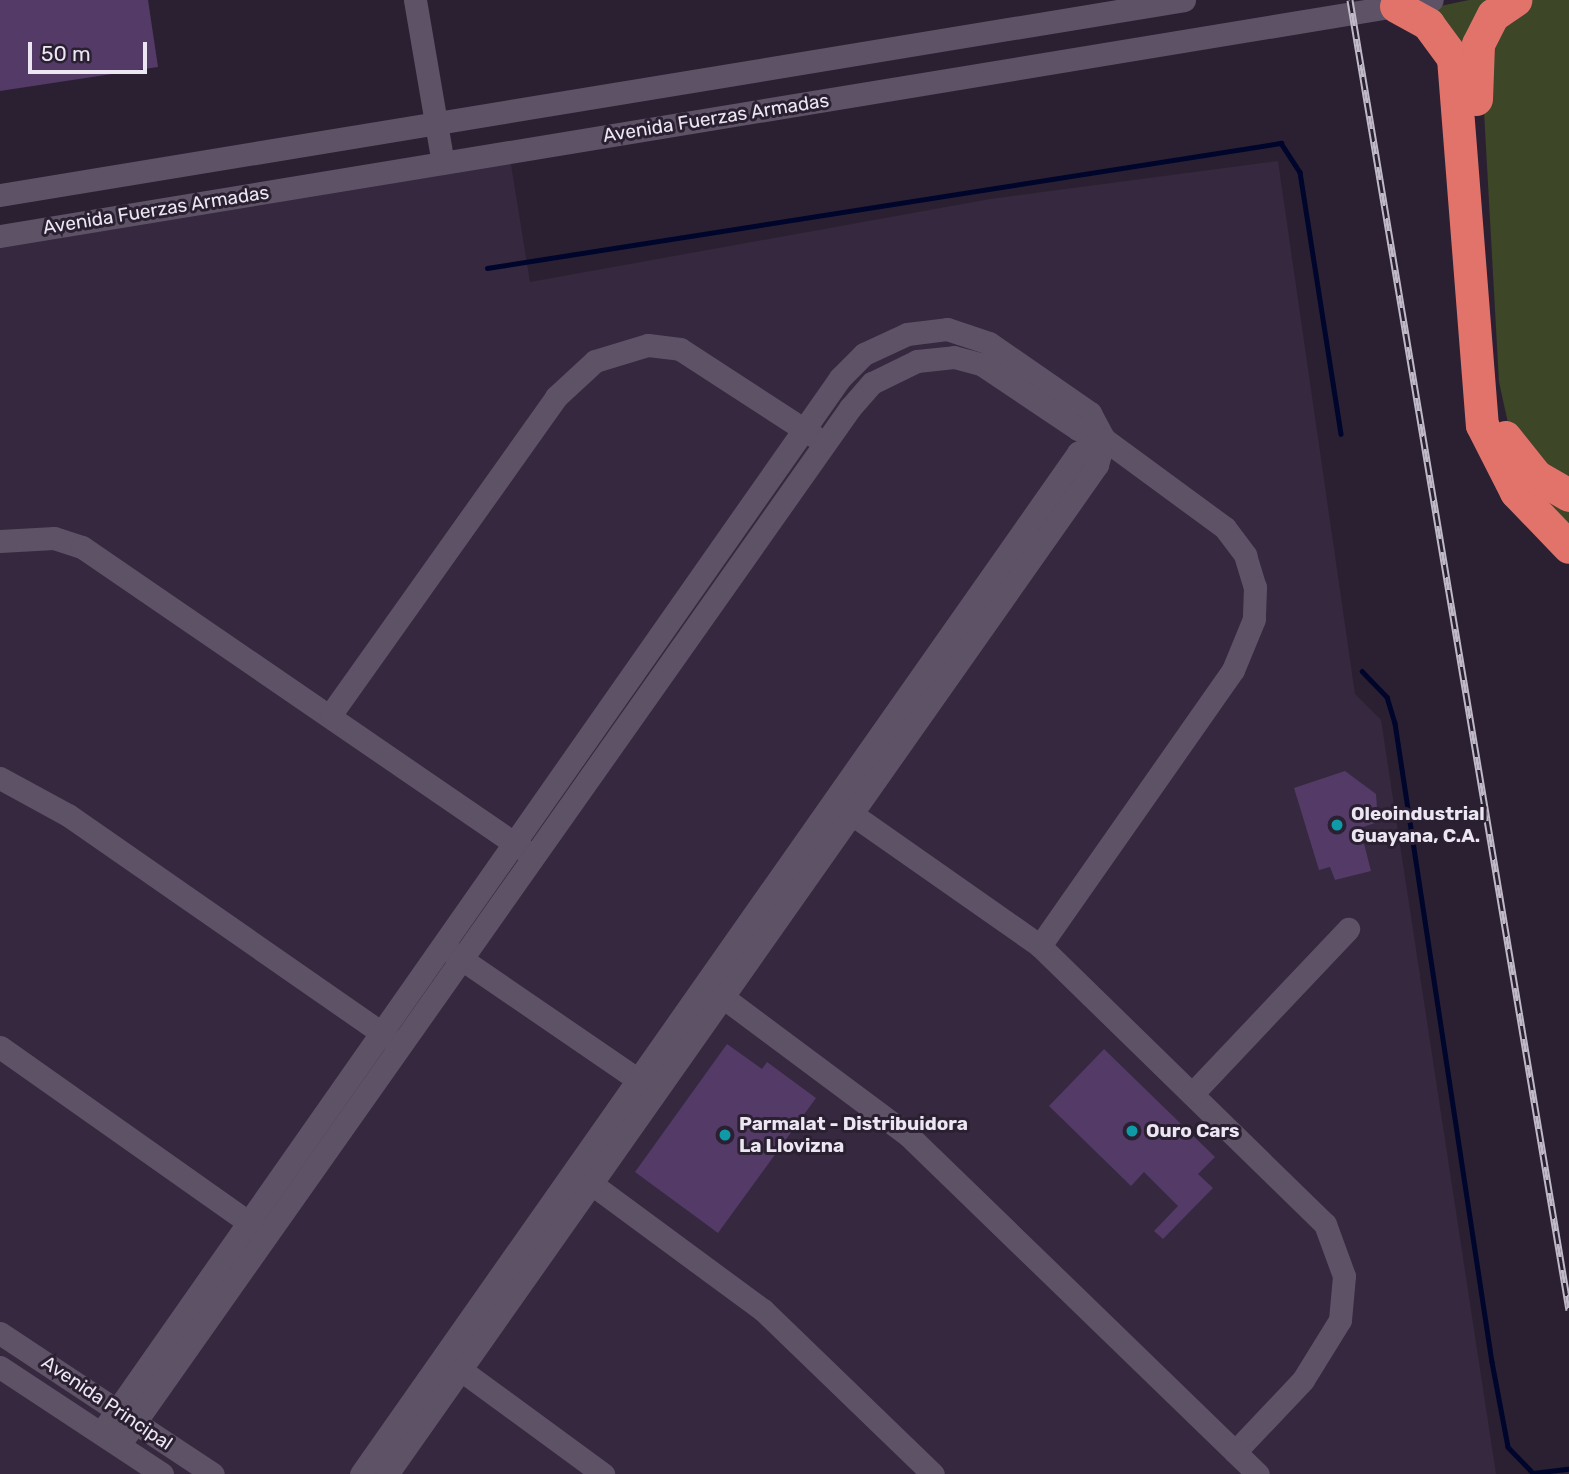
<!DOCTYPE html>
<style>
body{margin:0}
#map{position:relative;width:1569px;height:1474px;overflow:hidden;background:#2a2032;font-family:Rubik,sans-serif}
div>[style]{position:absolute}
[style*='--x']{left:calc(var(--x)*1px);top:calc(var(--y)*1px);width:calc(var(--w)*1px);rotate:calc(var(--a)*1deg)}
.built>*{inset:0;background:#35283f}
.green>*{inset:0;background:#3d4627}
.stream>*{height:4.5px;margin:-2.25px;padding:0 2.25px;transform-origin:2.25px;border-radius:2.25px;background:#00052b}
.building>*{inset:0;background:#533a67}
.minor>*{height:23px;margin:-11.5px;padding:0 11.5px;transform-origin:11.5px;border-radius:11.5px;background:#5d5266}
.highway>*{height:33px;margin:-16.5px;padding:0 16.5px;transform-origin:16.5px;border-radius:16.5px;background:#e1736b}
.rail>*{height:7px;margin-top:-3.5px;transform-origin:0;background:repeating-linear-gradient(90deg,#2a2032 0 13px,#c0b9c7 0 26px);box-sizing:border-box;border-block:2px solid #c0b9c7}
.dots>*{width:19px;height:19px;translate:-50% -50%;box-sizing:border-box;border:4px solid #2a2032;border-radius:50%}
span{translate:-50% -50%;white-space:nowrap;text-align:center;line-height:1.15;-webkit-text-stroke:6px #2a2032;paint-order:stroke}
.street-label{font-size:19px;color:#ece6f2}
.poi-label{font-size:19px;color:#ece6f2;font-weight:700}
.left{translate:0 -50%;text-align:left}
.scale{position:absolute;left:28px;top:42px;width:119px;height:32px;box-sizing:border-box;border:4px solid #ece6f2;border-top:0;padding-left:9px;font-size:21px;line-height:24px;white-space:nowrap;color:#ece6f2;-webkit-text-stroke:5px #2a2032;paint-order:stroke}
</style>
<div id="map">
<div class="built">
<div style="clip-path:polygon(509px 152px,530px 282px,990px 199px,1278px 161px,1355px 694px,1381px 720px,1496px 1474px,0 1474px,0 236px)"></div>
</div>
<div class="green">
<div style="clip-path:polygon(1469px 0,1499px 0,1476px 27px,1467px 58px,1488px 405px,1516px 469px,1569px 503px,1569px 537px,1523px 488px,1486px 405px,1461px 56px,1446px 29px,1421px 10px)"></div>
<div style="clip-path:polygon(1529px 0,1569px 0,1569px 487px,1510px 432px,1499px 382px,1482px 75px,1511px 10px)"></div>
</div>
<div class="stream">
<div style="--x:487;--y:268;--w:804;--a:-8.95"></div>
<div style="--x:1281;--y:143;--w:35;--a:57"></div>
<div style="--x:1300;--y:172;--w:265;--a:81.1"></div>
<div style="--x:1362;--y:671;--w:36;--a:46"></div>
<div style="--x:1387;--y:697;--w:27;--a:73"></div>
<div style="--x:1395;--y:723;--w:646;--a:81.37"></div>
<div style="--x:1492;--y:1362;--w:86;--a:79.3"></div>
<div style="--x:1508;--y:1447;--w:36;--a:46"></div>
<div style="--x:1533;--y:1473;--w:35;--a:-7"></div>
</div>
<div class="building">
<div style="clip-path:polygon(0 0,148px 0,158px 67px,0 91px)"></div>
<div style="clip-path:polygon(1345px 771px,1376px 794px,1378px 822px,1360px 828px,1371px 871px,1335px 880px,1330px 867px,1319px 870px,1294px 788px)"></div>
<div style="clip-path:polygon(727px 1044px,762px 1069px,767px 1062px,816px 1098px,718px 1233px,635px 1172px)"></div>
<div style="clip-path:polygon(1104px 1049px,1215px 1157px,1198px 1174px,1213px 1188px,1163px 1239px,1154px 1231px,1178px 1206px,1144px 1172px,1131px 1186px,1049px 1106px)"></div>
</div>
<div class="minor">
<div style="--x:415;--y:0;--w:165;--a:80.3"></div>
<div style="--x:0;--y:195;--w:1200;--a:-9.35"></div>
<div style="--x:0;--y:236;--w:1451;--a:-9.36"></div>
<div style="--x:0;--y:541;--w:54;--a:-3.2"></div>
<div style="--x:54;--y:538;--w:29;--a:18"></div>
<div style="--x:82;--y:547;--w:536;--a:34.43"></div>
<div style="--x:331;--y:714;--w:389;--a:-54.6"></div>
<div style="--x:556;--y:397;--w:53;--a:-42.7"></div>
<div style="--x:595;--y:361;--w:55;--a:-16.8"></div>
<div style="--x:648;--y:345;--w:32;--a:7"></div>
<div style="--x:680;--y:349;--w:160;--a:33"></div>
<div style="--x:0;--y:778;--w:77;--a:28.6"></div>
<div style="--x:68;--y:815;--w:394;--a:34.8"></div>
<div style="--x:839;--y:805;--w:246;--a:35"></div>
<div style="--x:1040;--y:946;--w:398;--a:44.3"></div>
<div style="--x:1325;--y:1224;--w:55;--a:69.9"></div>
<div style="--x:1344;--y:1276;--w:44;--a:95.2"></div>
<div style="--x:1340;--y:1320;--w:70;--a:121.7"></div>
<div style="--x:1303;--y:1380;--w:99;--a:133.4"></div>
<div style="--x:450;--y:951;--w:242;--a:34.4"></div>
<div style="--x:712;--y:989;--w:244;--a:36.7"></div>
<div style="--x:908;--y:1135;--w:487;--a:44.1"></div>
<div style="--x:0;--y:1047;--w:319;--a:35.2"></div>
<div style="--x:1193;--y:1093;--w:226;--a:-46.6"></div>
<div style="--x:581;--y:1176;--w:226;--a:36.4"></div>
<div style="--x:763;--y:1310;--w:236;--a:44"></div>
<div style="--x:0;--y:1333;--w:255;--a:33.5"></div>
<div style="--x:450;--y:1362;--w:190;--a:36.2"></div>
<div style="--x:0;--y:1367;--w:194;--a:33.4"></div>
<div style="--x:101;--y:1433;--w:1288;--a:-54.99"></div>
<div style="--x:840;--y:378;--w:34;--a:-45"></div>
<div style="--x:864;--y:354;--w:47;--a:-24.9"></div>
<div style="--x:907;--y:334;--w:40;--a:-7.1"></div>
<div style="--x:947;--y:329;--w:44;--a:18.4"></div>
<div style="--x:989;--y:343;--w:123;--a:34.7"></div>
<div style="--x:1090;--y:413;--w:30;--a:62"></div>
<div style="--x:1104;--y:439;--w:27;--a:105"></div>
<div style="--x:1097;--y:465;--w:1234;--a:125.13"></div>
<div style="--x:119;--y:1445;--w:1269;--a:-54.82"></div>
<div style="--x:850;--y:408;--w:33;--a:-49"></div>
<div style="--x:872;--y:383;--w:50;--a:-26.1"></div>
<div style="--x:917;--y:361;--w:37;--a:-6"></div>
<div style="--x:954;--y:357;--w:28;--a:15"></div>
<div style="--x:981;--y:364;--w:117;--a:33.8"></div>
<div style="--x:1078;--y:429;--w:28;--a:21"></div>
<div style="--x:1104;--y:439;--w:150;--a:36.3"></div>
<div style="--x:1225;--y:528;--w:34;--a:53"></div>
<div style="--x:1245;--y:555;--w:34;--a:73"></div>
<div style="--x:1255;--y:587;--w:32;--a:92"></div>
<div style="--x:1254;--y:619;--w:55;--a:112.4"></div>
<div style="--x:1233;--y:670;--w:337;--a:125"></div>
<div style="--x:361;--y:1474;--w:1248;--a:-54.92"></div>
<div style="--x:1078;--y:453;--w:30;--a:-28"></div>
</div>
<div class="highway">
<div style="--x:1396;--y:6;--w:37;--a:29"></div>
<div style="--x:1428;--y:24;--w:42;--a:53.7"></div>
<div style="--x:1453;--y:58;--w:368;--a:85.5"></div>
<div style="--x:1482;--y:425;--w:75;--a:63.1"></div>
<div style="--x:1516;--y:492;--w:76;--a:46.1"></div>
<div style="--x:1476;--y:99;--w:55;--a:-87.9"></div>
<div style="--x:1478;--y:44;--w:33;--a:-63"></div>
<div style="--x:1493;--y:15;--w:27;--a:-34"></div>
<div style="--x:1505;--y:437;--w:50;--a:51.5"></div>
<div style="--x:1536;--y:476;--w:38;--a:30"></div>
</div>
<div class="rail">
<div style="--x:1350;--y:0;--w:1328;--a:80.51"></div>
</div>
<div class="dots">
<div style="left:1337px;top:825px;background:#0f9aa8"></div>
<div style="left:1132px;top:1131px;background:#0f9aa8"></div>
<div style="left:725px;top:1135px;background:#0f9aa8"></div>
</div>
<div class="street-label">
<span style="left:716px;top:118px;rotate:-9deg">Avenida Fuerzas Armadas</span>
<span style="left:156px;top:210px;rotate:-9deg">Avenida Fuerzas Armadas</span>
<span style="left:107px;top:1403px;rotate:34deg">Avenida Principal</span>
</div>
<div class="poi-label">
<span class="left" style="left:1351px;top:825px">Oleoindustrial<br>Guayana, C.A.</span>
<span class="left" style="left:739px;top:1135px">Parmalat - Distribuidora<br>La Llovizna</span>
<span class="left" style="left:1146px;top:1131px">Ouro Cars</span>
</div>
<div class="scale">50 m</div>
</div>
